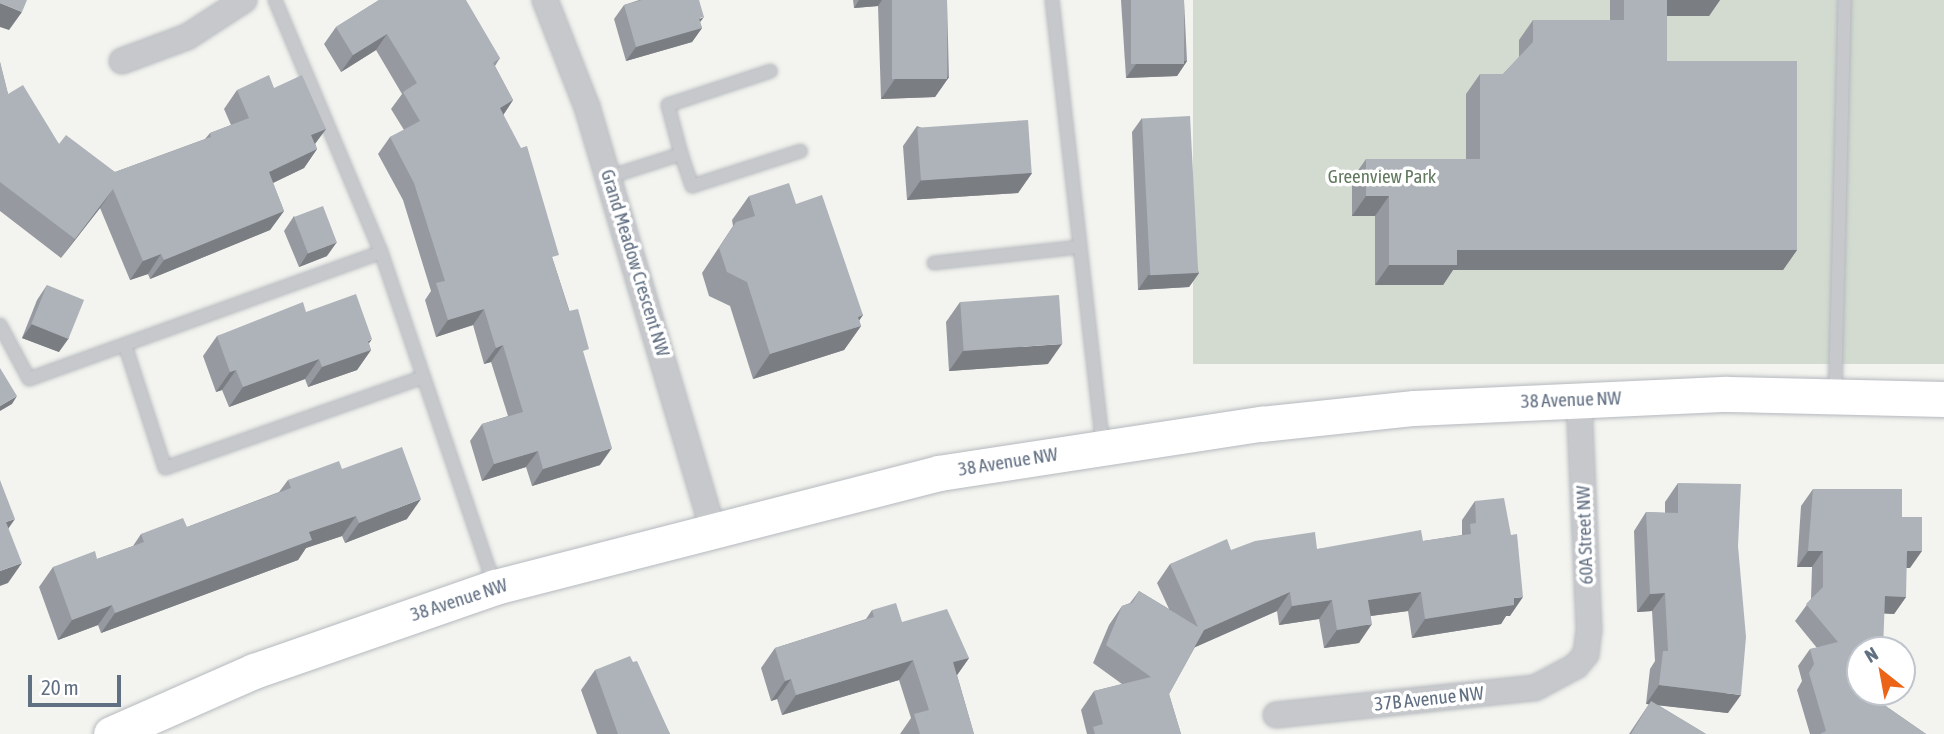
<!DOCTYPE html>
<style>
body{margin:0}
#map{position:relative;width:1944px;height:734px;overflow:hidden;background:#f3f4ef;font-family:"Asap Condensed",sans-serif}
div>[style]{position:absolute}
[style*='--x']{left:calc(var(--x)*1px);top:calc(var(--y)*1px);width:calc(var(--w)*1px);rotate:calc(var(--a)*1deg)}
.green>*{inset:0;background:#d3dbd0;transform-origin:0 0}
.roads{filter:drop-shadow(0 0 2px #b5b9be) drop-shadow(0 0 2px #b5b9be)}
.lane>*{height:12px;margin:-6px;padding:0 6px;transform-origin:6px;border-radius:6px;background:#c6c8cc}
.street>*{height:24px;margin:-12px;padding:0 12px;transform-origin:12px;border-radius:12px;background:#c6c8cc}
.secondary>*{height:35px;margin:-17.5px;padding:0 17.5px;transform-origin:17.5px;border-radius:17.5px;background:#fff}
.wall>*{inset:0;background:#969aa0}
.shaded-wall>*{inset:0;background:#7a7d82}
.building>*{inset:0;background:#aeb3ba;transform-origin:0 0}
span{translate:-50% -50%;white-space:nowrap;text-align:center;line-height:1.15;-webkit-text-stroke:7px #fff;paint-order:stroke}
.park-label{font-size:19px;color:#627960}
.street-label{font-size:19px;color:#616f82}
.north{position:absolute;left:1846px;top:636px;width:70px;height:70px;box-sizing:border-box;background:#fff;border:2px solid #c0c5cd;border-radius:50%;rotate:329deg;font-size:19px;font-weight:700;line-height:28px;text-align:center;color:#616f82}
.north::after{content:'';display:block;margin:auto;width:24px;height:32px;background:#ec6417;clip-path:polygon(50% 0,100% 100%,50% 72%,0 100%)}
.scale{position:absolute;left:28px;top:675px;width:93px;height:32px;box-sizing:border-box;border:4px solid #616f82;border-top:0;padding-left:9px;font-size:21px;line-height:24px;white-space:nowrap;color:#616f82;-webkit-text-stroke:5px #fff;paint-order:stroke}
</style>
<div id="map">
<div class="green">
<div style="left:1193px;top:0;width:751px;height:364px"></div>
</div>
<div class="roads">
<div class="lane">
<div style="--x:275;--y:0;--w:273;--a:67.2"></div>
<div style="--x:381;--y:252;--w:353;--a:71.2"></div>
<div style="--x:1052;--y:0;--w:449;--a:83.5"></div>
<div style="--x:681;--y:154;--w:34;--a:71"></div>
<div style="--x:692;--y:186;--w:114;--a:-17.8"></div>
<div style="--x:609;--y:177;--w:76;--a:-17.7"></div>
<div style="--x:681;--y:154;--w:51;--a:-104.9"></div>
<div style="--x:668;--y:105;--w:108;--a:-18.3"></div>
<div style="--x:934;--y:263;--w:145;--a:-6.3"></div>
<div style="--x:0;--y:325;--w:61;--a:61.8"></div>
<div style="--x:29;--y:379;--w:374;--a:-19.8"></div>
<div style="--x:125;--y:345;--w:129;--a:72"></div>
<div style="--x:165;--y:468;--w:274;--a:-19.4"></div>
<div style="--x:1835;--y:396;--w:396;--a:-88.6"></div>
</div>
<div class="street">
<div style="--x:545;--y:0;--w:115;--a:68.6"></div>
<div style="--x:587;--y:107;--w:441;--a:73.4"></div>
<div style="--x:122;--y:61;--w:69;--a:-20.3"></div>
<div style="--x:187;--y:37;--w:68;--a:-33"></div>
<div style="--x:1276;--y:715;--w:260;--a:-6"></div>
<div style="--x:1535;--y:688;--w:47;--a:-28.2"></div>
<div style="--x:1576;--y:666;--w:16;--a:-50"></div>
<div style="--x:1586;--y:654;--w:25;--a:-83"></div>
<div style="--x:1589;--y:629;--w:229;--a:-92.5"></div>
</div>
<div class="secondary">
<div style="--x:111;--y:734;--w:156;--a:-23.8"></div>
<div style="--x:254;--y:671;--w:255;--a:-19.2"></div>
<div style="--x:495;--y:587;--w:458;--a:-14.4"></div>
<div style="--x:939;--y:473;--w:326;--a:-8.7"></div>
<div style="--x:1261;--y:424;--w:154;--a:-6"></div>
<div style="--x:1414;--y:408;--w:313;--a:-2.6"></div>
<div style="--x:1727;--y:394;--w:217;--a:1.3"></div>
</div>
</div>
<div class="wall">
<div style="clip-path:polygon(379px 0,500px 58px,495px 66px,513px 100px,503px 115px,554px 263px,584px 356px,600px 465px,532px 486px,526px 467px,482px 481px,470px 441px,482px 424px,508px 416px,491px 362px,484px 364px,473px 325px,436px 337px,425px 300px,431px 291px,403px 200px,378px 154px,390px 137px,404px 130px,391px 109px,402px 94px,376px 50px,341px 72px,324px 44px,336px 27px)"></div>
<div style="clip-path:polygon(639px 0,699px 0,700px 22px,702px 28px,692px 42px,626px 61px,614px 19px,624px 5px)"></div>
<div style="clip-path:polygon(853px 0,947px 0,949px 77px,935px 97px,881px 99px,878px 6px,854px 8px)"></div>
<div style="clip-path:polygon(1121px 0,1184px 0,1187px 61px,1177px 76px,1126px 78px)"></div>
<div style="clip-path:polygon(1610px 0,1720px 0,1709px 16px,1667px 16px,1667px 61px,1797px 250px,1783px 270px,1453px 270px,1443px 285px,1375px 285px,1375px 216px,1352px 216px,1352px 179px,1366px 159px,1466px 159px,1466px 94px,1480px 74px,1503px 74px,1519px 57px,1519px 40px,1533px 20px,1610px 20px)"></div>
<div style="clip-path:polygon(0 62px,8px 94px,59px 144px,115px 172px,205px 139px,210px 133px,231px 125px,224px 109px,237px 90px,274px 88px,326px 129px,315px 143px,317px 149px,304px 168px,273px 183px,284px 211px,270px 230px,150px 279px,148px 274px,130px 280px,100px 208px,61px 258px,0 211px)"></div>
<div style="clip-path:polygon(1142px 118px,1199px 273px,1189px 287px,1138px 290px,1132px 132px)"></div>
<div style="clip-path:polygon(917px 126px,1032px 173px,1018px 193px,907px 200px,903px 146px)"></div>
<div style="clip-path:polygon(749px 196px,796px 204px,863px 315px,859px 320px,861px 326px,844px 350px,753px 379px,730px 306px,709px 296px,702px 273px,733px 226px,732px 220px)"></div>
<div style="clip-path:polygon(294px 216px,327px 256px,299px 267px,284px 231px)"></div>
<div style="clip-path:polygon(47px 285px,59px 352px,22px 338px,37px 300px)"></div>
<div style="clip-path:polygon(960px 302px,1048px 364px,949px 371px,946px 322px)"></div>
<div style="clip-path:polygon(306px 312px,369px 344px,371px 350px,357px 370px,308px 387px,305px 379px,229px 407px,222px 390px,216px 392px,203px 356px,217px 336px)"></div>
<div style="clip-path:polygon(342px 469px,407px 519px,345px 543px,342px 536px,306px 548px,298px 560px,101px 633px,98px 625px,58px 640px,39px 587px,53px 567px,97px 559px,133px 546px,141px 534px,187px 527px,279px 492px,288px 480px)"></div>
<div style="clip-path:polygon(1678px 483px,1728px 713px,1658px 705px,1706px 734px,1629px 734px,1649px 704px,1646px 704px,1650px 669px,1655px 661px,1652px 611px,1637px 612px,1634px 531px,1646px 512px,1665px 513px,1665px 502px)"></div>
<div style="clip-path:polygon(1813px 489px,1902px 517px,1910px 568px,1906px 568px,1906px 597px,1894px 614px,1884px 613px,1860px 692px,1887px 692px,1880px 702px,1926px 734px,1810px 734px,1797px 690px,1802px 681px,1798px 666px,1810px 649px,1817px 648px,1795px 621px,1811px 599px,1812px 567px,1797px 567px,1801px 506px)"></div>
<div style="clip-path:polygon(1475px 501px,1510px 616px,1506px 616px,1501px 624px,1412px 638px,1408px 611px,1371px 616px,1359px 643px,1324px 648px,1319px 619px,1279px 625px,1277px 611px,1195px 647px,1169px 694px,1181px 734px,1087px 734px,1081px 710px,1094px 691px,1122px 684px,1093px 663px,1109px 625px,1122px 606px,1130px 603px,1139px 591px,1169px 609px,1157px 583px,1170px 564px,1231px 550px,1317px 549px,1423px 541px,1462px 535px,1462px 520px)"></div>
<div style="clip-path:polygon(872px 610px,902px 622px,969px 658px,957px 675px,974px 734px,900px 734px,911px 718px,899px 680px,782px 715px,777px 699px,771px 701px,761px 668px,775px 648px,866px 619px)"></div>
<div style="clip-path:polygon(633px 662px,670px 734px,597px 734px,581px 690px,595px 670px)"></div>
</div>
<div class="shaded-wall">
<div style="clip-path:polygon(859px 0,882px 0,878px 6px,854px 8px)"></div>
<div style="clip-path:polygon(1664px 0,1720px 0,1709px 16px,1653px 16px)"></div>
<div style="clip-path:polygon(0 3px,22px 12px,9px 30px,0 27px)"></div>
<div style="clip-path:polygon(704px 17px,694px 30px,702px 28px,692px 42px,626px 61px,636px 47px)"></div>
<div style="clip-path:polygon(387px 34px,376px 50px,341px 72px,353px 55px)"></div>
<div style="clip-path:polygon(1187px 61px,1177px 76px,1126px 78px,1136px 64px)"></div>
<div style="clip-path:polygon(949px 77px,935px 97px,881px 99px,895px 79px)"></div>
<div style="clip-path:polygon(513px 100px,502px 117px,500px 108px)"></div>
<div style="clip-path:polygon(326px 129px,312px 148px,311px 135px)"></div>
<div style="clip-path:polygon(317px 149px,304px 168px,256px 191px,269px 172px)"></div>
<div style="clip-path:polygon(1032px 173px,1018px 193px,907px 200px,921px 180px)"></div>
<div style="clip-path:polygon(113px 189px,100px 208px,61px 258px,75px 239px)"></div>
<div style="clip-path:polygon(1366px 196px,1389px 196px,1375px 216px,1352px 216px)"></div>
<div style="clip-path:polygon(284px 211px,270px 230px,150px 279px,164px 260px)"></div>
<div style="clip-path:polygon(337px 242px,327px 256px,299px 267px,308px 253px)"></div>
<div style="clip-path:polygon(1457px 250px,1797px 250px,1783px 270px,1453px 270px,1443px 285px,1375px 285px,1389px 265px)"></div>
<div style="clip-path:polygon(161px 254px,148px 274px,130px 280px,143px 261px)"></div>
<div style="clip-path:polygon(1199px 273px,1189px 287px,1138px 290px,1148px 275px)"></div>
<div style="clip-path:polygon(484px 309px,473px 325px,436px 337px,448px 320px)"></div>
<div style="clip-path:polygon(863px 315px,854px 328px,861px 326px,844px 350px,753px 379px,770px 354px)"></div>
<div style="clip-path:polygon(32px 324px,69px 338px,59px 352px,22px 338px)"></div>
<div style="clip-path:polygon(372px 339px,363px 352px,371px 350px,357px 370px,308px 387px,322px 367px)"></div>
<div style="clip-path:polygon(1062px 344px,1048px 364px,949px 371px,963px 351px)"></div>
<div style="clip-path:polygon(503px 345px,491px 362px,484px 364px,496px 348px)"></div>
<div style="clip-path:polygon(319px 359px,305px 379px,229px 407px,243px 387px)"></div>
<div style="clip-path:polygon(236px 370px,222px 390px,216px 392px,230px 372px)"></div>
<div style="clip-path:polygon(17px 396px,12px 404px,0 411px,0 406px)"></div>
<div style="clip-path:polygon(612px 448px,600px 465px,532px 486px,543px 469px)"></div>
<div style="clip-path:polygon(538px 451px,526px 467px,482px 481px,494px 464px)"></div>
<div style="clip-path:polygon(421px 499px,407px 519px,345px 543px,359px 523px)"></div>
<div style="clip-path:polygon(356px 516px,342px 536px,306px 548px,298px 560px,101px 633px,115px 613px,309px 532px)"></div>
<div style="clip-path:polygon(15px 519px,1px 539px,6px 522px)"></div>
<div style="clip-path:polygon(1808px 551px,1823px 551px,1812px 567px,1797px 567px)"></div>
<div style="clip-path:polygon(1907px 551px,1922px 551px,1910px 568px,1895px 568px)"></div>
<div style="clip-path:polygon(22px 563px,8px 583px,0 586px,0 571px)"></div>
<div style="clip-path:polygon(1290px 592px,1277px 611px,1191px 649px,1204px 630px)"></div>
<div style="clip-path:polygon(1421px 592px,1408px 611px,1355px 618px,1368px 600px)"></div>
<div style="clip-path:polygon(1665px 593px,1652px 611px,1637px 612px,1650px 594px)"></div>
<div style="clip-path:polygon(1885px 596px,1906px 597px,1894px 614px,1873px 613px)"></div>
<div style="clip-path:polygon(1523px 597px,1510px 616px,1506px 616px,1501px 624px,1412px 638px,1425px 619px,1514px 598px)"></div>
<div style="clip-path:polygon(1332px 600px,1319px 619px,1279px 625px,1292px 606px)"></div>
<div style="clip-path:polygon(112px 605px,98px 625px,58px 640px,72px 620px)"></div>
<div style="clip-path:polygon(1372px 624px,1359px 643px,1324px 648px,1337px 630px)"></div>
<div style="clip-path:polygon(969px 658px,955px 678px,953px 662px)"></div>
<div style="clip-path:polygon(913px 660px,899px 680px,782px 715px,796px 695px)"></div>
<div style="clip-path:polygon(791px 679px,777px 699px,771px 701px,785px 681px)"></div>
<div style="clip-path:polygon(1659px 685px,1741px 695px,1728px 713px,1646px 704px)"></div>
</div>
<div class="building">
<div style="clip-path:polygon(0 0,27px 0,22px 12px,0 3px)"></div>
<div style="clip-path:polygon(379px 0,466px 0,500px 58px,493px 63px,513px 100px,500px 108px,521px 148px,527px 146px,559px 255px,552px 257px,569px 311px,578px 309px,589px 349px,583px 351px,612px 448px,543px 469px,538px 451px,494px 464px,482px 424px,523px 412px,503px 345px,496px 348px,484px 309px,448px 320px,436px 283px,445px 281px,414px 183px,390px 137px,420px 121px,403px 92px,417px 83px,387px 34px,353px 55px,336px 27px)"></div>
<div style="clip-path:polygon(642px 0,699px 0,704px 17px,699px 18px,702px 28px,636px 47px,624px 5px)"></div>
<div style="left:892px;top:0;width:55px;height:79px"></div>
<div style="left:1131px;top:0;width:53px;height:64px"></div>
<div style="clip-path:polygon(1624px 0,1667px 0,1667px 61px,1797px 61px,1797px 250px,1457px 250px,1457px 265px,1389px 265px,1389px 196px,1366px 196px,1366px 159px,1480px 159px,1480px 74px,1503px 74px,1533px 42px,1533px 20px,1624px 20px)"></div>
<div style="clip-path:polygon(0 62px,8px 94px,23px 85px,59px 144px,66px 135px,115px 172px,211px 137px,210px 133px,249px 118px,237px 90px,269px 75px,274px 88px,302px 75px,326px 129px,311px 135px,317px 149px,269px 172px,284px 211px,164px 260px,161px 254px,143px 261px,113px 189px,75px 239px,0 182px)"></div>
<div style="left:1190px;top:116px;width:157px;height:48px;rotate:87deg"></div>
<div style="left:1028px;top:120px;width:53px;height:111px;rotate:86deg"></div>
<div style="clip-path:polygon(789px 183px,796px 204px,822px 195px,863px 315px,858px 317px,861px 326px,770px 354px,747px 282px,727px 272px,719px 248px,736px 222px,755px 216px,749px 196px)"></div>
<div style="left:323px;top:206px;width:39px;height:31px;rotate:69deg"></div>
<div style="left:47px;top:285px;width:40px;height:42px;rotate:22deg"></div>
<div style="clip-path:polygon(356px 294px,372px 339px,368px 341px,371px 350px,322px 367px,319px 359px,243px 387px,236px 370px,230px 372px,217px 336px,303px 302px,306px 312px)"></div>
<div style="left:1059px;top:295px;width:49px;height:99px;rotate:86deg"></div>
<div style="clip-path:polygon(0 368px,17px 396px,0 406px)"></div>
<div style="clip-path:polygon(402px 447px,421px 499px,359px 523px,356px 516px,309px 532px,312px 540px,115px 613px,112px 605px,72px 620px,53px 567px,95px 551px,97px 559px,144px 542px,141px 534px,183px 518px,187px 527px,291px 488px,288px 480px,339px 461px,342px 469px)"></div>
<div style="clip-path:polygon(0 480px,15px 519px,6px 522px,22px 563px,0 571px)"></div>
<div style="clip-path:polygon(1678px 483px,1741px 484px,1738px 546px,1746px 637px,1741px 695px,1659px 685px,1663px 651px,1668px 651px,1665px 593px,1650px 594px,1646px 512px,1678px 513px)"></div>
<div style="clip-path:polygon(1813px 489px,1902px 489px,1902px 517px,1922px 517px,1922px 551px,1907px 551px,1906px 597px,1885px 596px,1883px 650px,1860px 650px,1860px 692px,1886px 692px,1878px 701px,1926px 734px,1820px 734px,1826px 731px,1809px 673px,1814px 664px,1810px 649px,1838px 642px,1806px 604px,1823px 587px,1823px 551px,1808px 551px)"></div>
<div style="clip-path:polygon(1504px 498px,1511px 535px,1517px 534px,1523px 597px,1514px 598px,1514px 605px,1425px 619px,1421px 592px,1368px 600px,1372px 624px,1337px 630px,1332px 600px,1292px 606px,1290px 592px,1204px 630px,1169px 694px,1181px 734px,1095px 734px,1093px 727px,1103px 724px,1094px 691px,1151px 677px,1106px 645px,1122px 606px,1132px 603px,1139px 591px,1198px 627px,1170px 564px,1227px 539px,1231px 550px,1255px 541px,1315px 532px,1317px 549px,1421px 530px,1423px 541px,1471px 534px,1470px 524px,1476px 523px,1475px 501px)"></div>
<div style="clip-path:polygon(896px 603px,902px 622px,947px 609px,969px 658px,953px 662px,974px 734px,920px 734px,914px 714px,929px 710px,913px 660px,796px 695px,791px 679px,785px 681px,775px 648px,874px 617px,872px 610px)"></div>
<div style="clip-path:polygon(630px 656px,633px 662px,637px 661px,670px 734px,618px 734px,595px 670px)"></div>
<div style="clip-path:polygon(1651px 701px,1706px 734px,1631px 734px)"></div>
</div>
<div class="park-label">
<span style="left:1382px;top:177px">Greenview Park</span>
</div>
<div class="street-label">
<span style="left:635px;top:263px;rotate:73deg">Grand Meadow Crescent NW</span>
<span style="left:1571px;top:400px;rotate:-2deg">38 Avenue NW</span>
<span style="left:1008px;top:462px;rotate:-9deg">38 Avenue NW</span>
<span style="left:1585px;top:535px;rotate:-92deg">60A Street NW</span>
<span style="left:459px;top:600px;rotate:-18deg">38 Avenue NW</span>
<span style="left:1429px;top:699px;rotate:-6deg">37B Avenue NW</span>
</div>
<div class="north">N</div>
<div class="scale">20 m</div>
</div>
